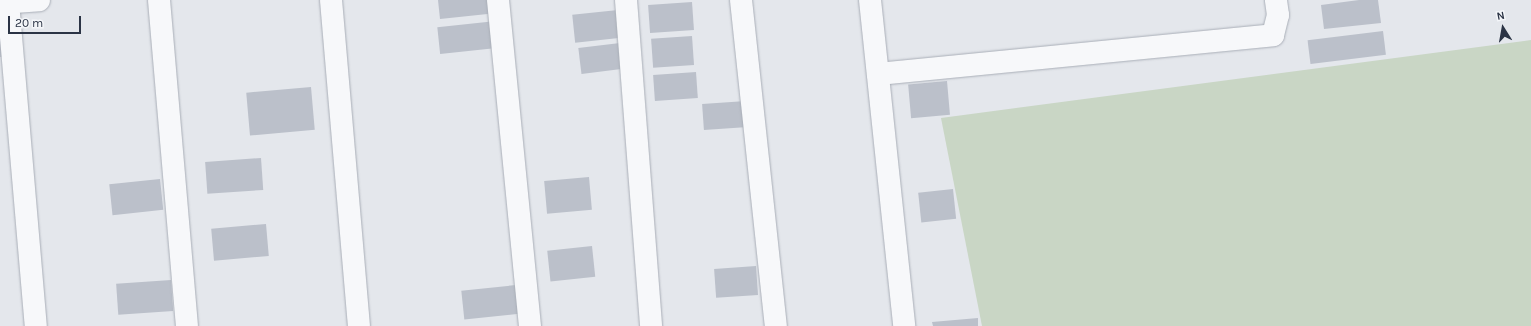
<!DOCTYPE html>
<style>
body{margin:0}
#map{position:relative;width:1531px;height:326px;overflow:hidden;background:#e4e7ec;font-family:Karla,sans-serif}
div>[style]{position:absolute}
[style*='--x']{left:calc(var(--x)*1px);top:calc(var(--y)*1px);width:calc(var(--w)*1px);rotate:calc(var(--a)*1deg)}
.green>*{inset:0;background:#c9d6c5}
.building>*{inset:0;background:#bbc0ca;transform-origin:0 0}
.roads{filter:drop-shadow(0 0 1px #a9aeb7) drop-shadow(0 0 1px #a9aeb7)}
.street>*{height:22px;margin:-11px;padding:0 11px;transform-origin:11px;border-radius:11px;background:#f7f8fa}
span{translate:-50% -50%;white-space:nowrap;text-align:center;line-height:1.15;-webkit-text-stroke:4px #f4f6f9;paint-order:stroke}
.north{position:absolute;left:1483px;top:8px;width:40px;height:40px;-webkit-text-stroke:3px #f4f6f9;paint-order:stroke;rotate:349deg;font-size:11px;font-weight:700;line-height:16px;text-align:center;color:#2b3445}
.north::after{content:'';display:block;margin:auto;width:14px;height:18px;background:#2b3445;clip-path:polygon(50% 0,100% 100%,50% 72%,0 100%)}
.scale{position:absolute;left:8px;top:16px;width:73px;height:18px;box-sizing:border-box;border:2px solid #2b3445;border-top:0;padding-left:5px;font-size:12px;line-height:14px;white-space:nowrap;color:#2b3445;-webkit-text-stroke:3px #f4f6f9;paint-order:stroke}
</style>
<div id="map">
<div class="green">
<div style="clip-path:polygon(1531px 40px,1531px 326px,982px 326px,941px 118px)"></div>
</div>
<div class="building">
<div style="clip-path:polygon(438px 0,496px 0,497px 13px,440px 19px)"></div>
<div style="clip-path:polygon(1359px 0,1378px 0,1381px 23px,1324px 29px,1321px 5px)"></div>
<div style="left:692px;top:2px;width:28px;height:44px;rotate:86deg"></div>
<div style="left:618px;top:10px;width:28px;height:46px;rotate:84deg"></div>
<div style="left:496px;top:21px;width:27px;height:59px;rotate:84deg"></div>
<div style="left:1383px;top:31px;width:24px;height:76px;rotate:83deg"></div>
<div style="clip-path:polygon(0 33px,3px 57px,0 57px)"></div>
<div style="left:692px;top:36px;width:29px;height:41px;rotate:86deg"></div>
<div style="left:620px;top:43px;width:26px;height:42px;rotate:83deg"></div>
<div style="left:696px;top:72px;width:26px;height:43px;rotate:86deg"></div>
<div style="left:947px;top:81px;width:34px;height:39px;rotate:85deg"></div>
<div style="left:311px;top:87px;width:43px;height:65px;rotate:85deg"></div>
<div style="left:746px;top:101px;width:26px;height:44px;rotate:86deg"></div>
<div style="left:261px;top:158px;width:32px;height:56px;rotate:86deg"></div>
<div style="left:589px;top:177px;width:33px;height:45px;rotate:85deg"></div>
<div style="left:160px;top:179px;width:31px;height:51px;rotate:84deg"></div>
<div style="left:953px;top:189px;width:30px;height:35px;rotate:84deg"></div>
<div style="left:266px;top:224px;width:32px;height:55px;rotate:85deg"></div>
<div style="left:592px;top:246px;width:31px;height:45px;rotate:84deg"></div>
<div style="left:756px;top:266px;width:29px;height:42px;rotate:86deg"></div>
<div style="left:171px;top:280px;width:31px;height:55px;rotate:86deg"></div>
<div style="left:516px;top:285px;width:29px;height:55px;rotate:84deg"></div>
<div style="clip-path:polygon(978px 318px,978px 326px,933px 326px,932px 322px)"></div>
</div>
<div class="roads">
<div class="street">
<div style="--x:159;--y:0;--w:327;--a:85.1"></div>
<div style="--x:331;--y:0;--w:327;--a:85.1"></div>
<div style="--x:498;--y:0;--w:328;--a:84.4"></div>
<div style="--x:626;--y:0;--w:327;--a:85.6"></div>
<div style="--x:741;--y:0;--w:328;--a:83.9"></div>
<div style="--x:870;--y:0;--w:328;--a:84"></div>
<div style="--x:8;--y:2;--w:325;--a:85.1"></div>
<div style="--x:0;--y:3;--w:39;--a:-4"></div>
<div style="--x:878;--y:74;--w:397;--a:-5.6"></div>
<div style="--x:1273;--y:35;--w:21;--a:-76"></div>
<div style="--x:1278;--y:15;--w:15;--a:-98"></div>
</div>
</div>
<div class="north">N</div>
<div class="scale">20 m</div>
</div>
